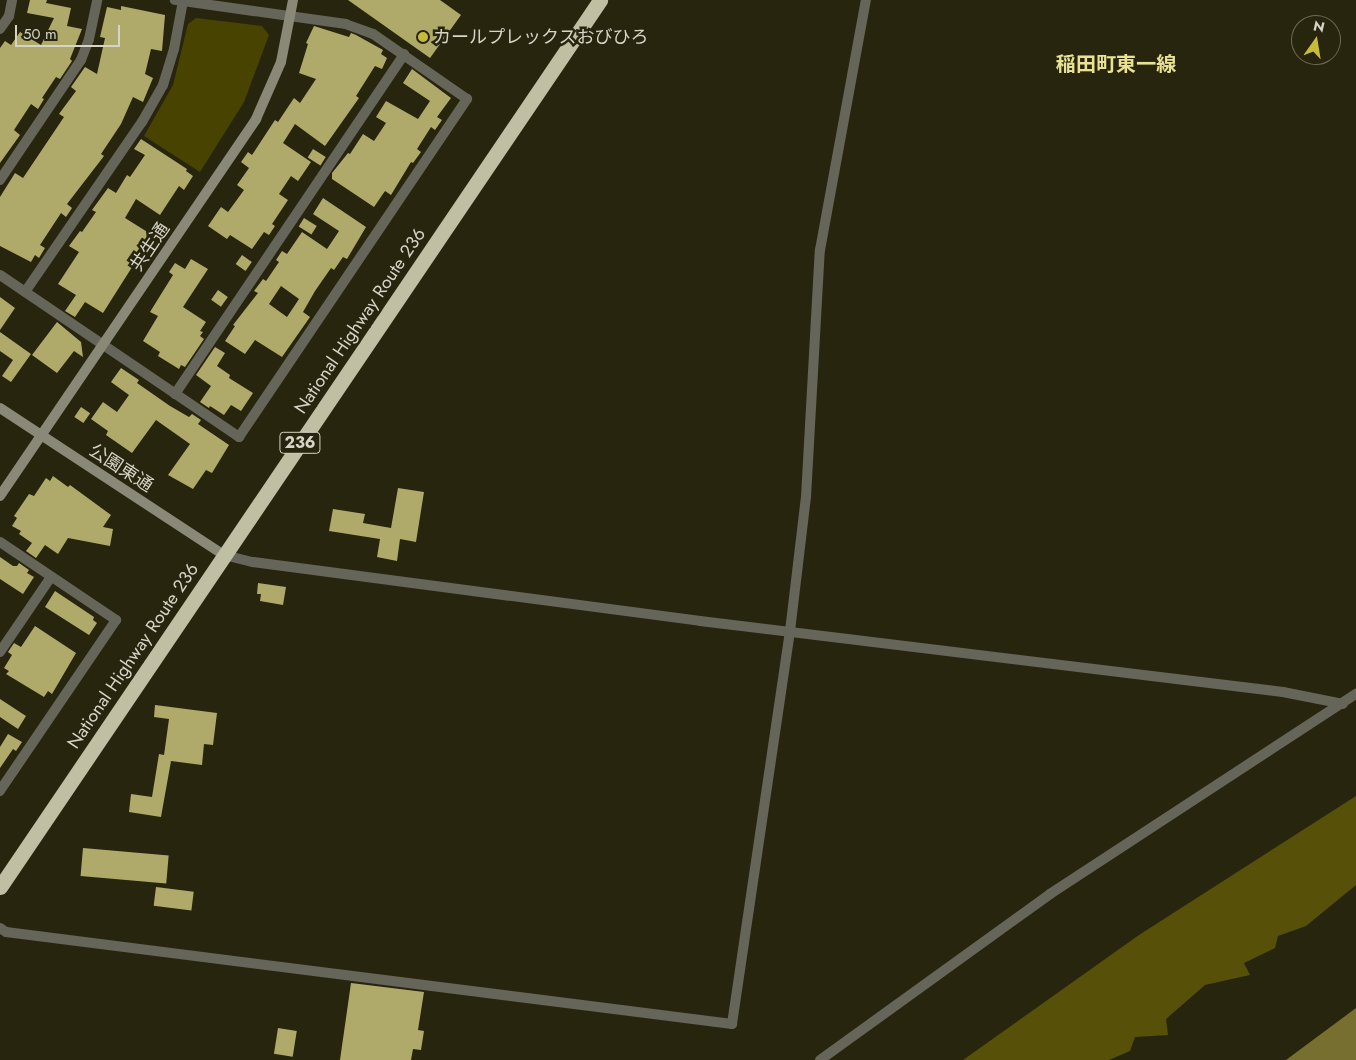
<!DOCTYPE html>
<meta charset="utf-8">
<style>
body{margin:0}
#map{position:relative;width:1356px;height:1060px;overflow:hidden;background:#28250f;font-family:Jost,"Noto Sans JP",sans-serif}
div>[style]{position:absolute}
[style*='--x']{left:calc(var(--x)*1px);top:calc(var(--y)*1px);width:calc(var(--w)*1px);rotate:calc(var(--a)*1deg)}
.green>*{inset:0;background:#494300}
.forest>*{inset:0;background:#565008}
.water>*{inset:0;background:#766f2f}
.building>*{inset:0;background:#b0aa6a;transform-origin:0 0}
.street>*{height:10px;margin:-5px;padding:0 5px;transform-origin:5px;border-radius:5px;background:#66655a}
.secondary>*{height:10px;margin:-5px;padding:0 5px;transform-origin:5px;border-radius:5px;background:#8a8978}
.highway>*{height:15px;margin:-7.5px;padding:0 7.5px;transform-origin:7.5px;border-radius:7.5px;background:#c1bfa3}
.dots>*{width:14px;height:14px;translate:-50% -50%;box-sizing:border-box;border:2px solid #28250f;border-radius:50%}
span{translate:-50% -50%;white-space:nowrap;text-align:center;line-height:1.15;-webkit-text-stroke:5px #28250f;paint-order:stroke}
.shield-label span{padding:1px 4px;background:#28250f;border:1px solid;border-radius:4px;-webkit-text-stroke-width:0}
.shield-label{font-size:16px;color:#d5d4c6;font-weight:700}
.poi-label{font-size:18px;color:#d5d4c6}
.left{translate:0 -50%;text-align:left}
.street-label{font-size:18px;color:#d5d4c6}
.quarter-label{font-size:20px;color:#e9e293;font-weight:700}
.north{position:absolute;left:1291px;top:15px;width:50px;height:50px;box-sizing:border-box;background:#28250f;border:1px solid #6d6b58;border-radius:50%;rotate:13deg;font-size:14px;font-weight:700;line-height:20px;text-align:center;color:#d5d4c6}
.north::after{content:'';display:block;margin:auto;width:18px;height:22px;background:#c8bb3b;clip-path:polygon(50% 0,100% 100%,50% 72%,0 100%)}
.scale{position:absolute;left:15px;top:25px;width:105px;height:22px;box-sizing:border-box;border:2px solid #d5d4c6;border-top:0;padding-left:6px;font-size:15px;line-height:18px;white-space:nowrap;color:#d5d4c6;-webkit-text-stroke:4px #28250f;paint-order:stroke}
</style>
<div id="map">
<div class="green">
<div style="clip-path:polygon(196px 18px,262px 26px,269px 35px,244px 102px,200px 172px,144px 136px,173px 85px,188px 24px)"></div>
</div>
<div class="forest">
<div style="clip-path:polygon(1356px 796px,1356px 885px,1306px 926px,1278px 936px,1275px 948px,1244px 963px,1250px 975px,1205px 985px,1166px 1019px,1168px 1035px,1135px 1037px,1130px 1051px,1109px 1060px,963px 1060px,1139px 935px)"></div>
</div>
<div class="water">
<div style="clip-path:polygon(1356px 1008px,1356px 1060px,1286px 1060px)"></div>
</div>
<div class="building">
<div style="clip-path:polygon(30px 0,47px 0,46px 3px,71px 8px,67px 26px,82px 29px,70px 59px,72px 61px,60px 79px,56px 77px,42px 98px,44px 99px,38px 109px,31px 104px,14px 130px,20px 135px,0 163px,0 48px,5px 41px,11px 45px,20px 32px,41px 45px,54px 18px,27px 13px)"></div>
<div style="clip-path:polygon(348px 0,440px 0,461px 15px,430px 58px)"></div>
<div style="clip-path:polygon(121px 6px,165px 15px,162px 51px,151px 49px,145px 74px,153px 78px,143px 102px,133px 97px,121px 124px,101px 154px,104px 156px,67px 204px,72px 208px,66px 217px,61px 213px,40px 245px,45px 248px,39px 258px,35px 255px,31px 262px,0 246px,0 197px,15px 173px,23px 178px,64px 117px,59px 114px,76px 91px,71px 87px,85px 67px,97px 74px,105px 38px,100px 37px,107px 7px,121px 10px)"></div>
<div style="clip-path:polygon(314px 26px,349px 37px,351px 33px,356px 35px,383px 50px,381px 54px,387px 58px,382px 69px,375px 66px,356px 96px,359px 98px,325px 146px,295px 124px,283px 143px,311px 162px,298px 181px,291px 176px,279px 194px,288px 200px,272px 224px,275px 226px,269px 235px,264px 232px,252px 249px,230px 235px,227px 239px,208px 226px,221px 207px,228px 212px,244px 190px,237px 185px,249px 168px,241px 162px,248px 152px,252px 155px,275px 120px,278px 122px,294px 98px,300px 103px,316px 79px,299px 73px,308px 44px,306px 43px)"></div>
<div style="clip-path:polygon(412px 69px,451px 98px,437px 117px,442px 120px,435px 130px,431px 127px,417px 149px,421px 152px,413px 163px,411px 162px,391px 195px,385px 191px,374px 207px,332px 179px,332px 173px,348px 153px,350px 154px,363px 134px,374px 141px,386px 123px,376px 117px,386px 101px,418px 119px,430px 101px,403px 83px)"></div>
<div style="clip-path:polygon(141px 139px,187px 169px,186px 171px,193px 176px,184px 190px,179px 186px,160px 215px,136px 199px,125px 218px,149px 233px,137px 253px,143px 257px,136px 266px,134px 264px,103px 313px,85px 302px,75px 317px,65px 311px,76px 295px,58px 284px,79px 252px,69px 246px,80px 231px,82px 232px,96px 212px,92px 210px,108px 188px,116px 193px,127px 175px,130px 177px,145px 155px,134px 149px)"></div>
<div style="left:313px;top:149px;width:15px;height:10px;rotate:32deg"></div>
<div style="clip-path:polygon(evenodd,323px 198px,366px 227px,347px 259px,343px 257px,334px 270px,331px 268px,315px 291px,303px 312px,310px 317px,282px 357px,255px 340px,245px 354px,225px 341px,235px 326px,233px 325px,258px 293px,254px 291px,263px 279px,266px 281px,279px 262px,276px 260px,282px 251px,287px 254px,302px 232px,327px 249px,339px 231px,313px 214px,323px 198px,281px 286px,299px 299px,287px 317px,269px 304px,281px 286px)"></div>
<div style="left:304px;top:218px;width:15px;height:10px;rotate:32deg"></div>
<div style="left:242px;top:255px;width:12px;height:11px;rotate:35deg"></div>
<div style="clip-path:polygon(191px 259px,208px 269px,183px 307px,206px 322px,200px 331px,203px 332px,200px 336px,204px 339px,185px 367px,181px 365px,179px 369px,158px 356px,160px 352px,143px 341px,158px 316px,150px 312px,173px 275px,169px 272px,175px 263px,185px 269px)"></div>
<div style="left:218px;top:290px;width:12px;height:12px;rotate:35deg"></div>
<div style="clip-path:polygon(0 297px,15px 308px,0 330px)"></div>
<div style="clip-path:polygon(57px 322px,81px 342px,83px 357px,74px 351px,57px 373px,32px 355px)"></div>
<div style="clip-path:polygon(0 332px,31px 354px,11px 382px,2px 376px,13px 360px,0 351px)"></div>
<div style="clip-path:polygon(215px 347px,225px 353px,217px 366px,230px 375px,229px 378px,253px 393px,241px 411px,231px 405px,224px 415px,210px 406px,209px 408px,200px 402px,211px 386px,196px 375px)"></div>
<div style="clip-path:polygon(121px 368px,139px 380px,137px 383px,170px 406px,189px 417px,192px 414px,201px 420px,198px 424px,229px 445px,212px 473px,206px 470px,193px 489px,168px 475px,190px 444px,156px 420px,132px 453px,106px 435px,108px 431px,91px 419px,103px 402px,117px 412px,129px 395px,111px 382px)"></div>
<div style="left:81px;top:407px;width:11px;height:12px;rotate:34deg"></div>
<div style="clip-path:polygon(53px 476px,68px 487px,70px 485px,111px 515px,103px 527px,113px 529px,110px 546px,68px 538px,58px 554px,45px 545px,36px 558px,26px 551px,32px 543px,19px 534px,21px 531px,12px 526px,17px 518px,14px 516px,29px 494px,34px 496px,46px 478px,50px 481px)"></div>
<div style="clip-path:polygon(398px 488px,424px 492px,416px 542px,400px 539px,397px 561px,377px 557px,380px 539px,329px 531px,333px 509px,365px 514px,363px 523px,391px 528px)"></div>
<div style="clip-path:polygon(0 557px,13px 566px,17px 566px,19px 563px,29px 570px,27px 573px,34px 577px,23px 594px,0 579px)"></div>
<div style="clip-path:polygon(258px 583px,286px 587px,283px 605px,260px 601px,261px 594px,257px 594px)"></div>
<div style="clip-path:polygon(55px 591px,94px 617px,93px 620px,97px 623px,89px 635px,45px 607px)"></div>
<div style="clip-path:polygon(35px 626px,76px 653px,52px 694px,48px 691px,44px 697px,6px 674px,9px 671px,4px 668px,12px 655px,8px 652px,14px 643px,21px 647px)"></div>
<div style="clip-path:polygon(0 699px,26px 716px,18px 729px,0 717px)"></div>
<div style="clip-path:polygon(155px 705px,217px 713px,213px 745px,204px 744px,202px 765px,171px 761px,161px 817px,129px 812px,131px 794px,152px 797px,159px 754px,164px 755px,169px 719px,154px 717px)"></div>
<div style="clip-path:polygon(8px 734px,22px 742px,16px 751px,13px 749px,0 768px,0 747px)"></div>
<div style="left:83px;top:848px;width:86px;height:28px;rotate:5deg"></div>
<div style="left:156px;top:887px;width:38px;height:19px;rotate:7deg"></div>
<div style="clip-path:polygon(351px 983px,424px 992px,418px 1030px,424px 1031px,421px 1050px,413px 1049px,411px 1060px,340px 1060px)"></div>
<div style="left:278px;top:1028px;width:19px;height:26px;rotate:9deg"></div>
</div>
<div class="street">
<div style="--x:0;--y:29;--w:16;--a:-55"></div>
<div style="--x:9;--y:16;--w:16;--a:-79"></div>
<div style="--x:0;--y:180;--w:145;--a:-56"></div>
<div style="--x:81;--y:60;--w:22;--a:-69"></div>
<div style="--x:89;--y:39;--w:40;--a:-78"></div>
<div style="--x:0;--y:275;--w:289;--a:34.1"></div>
<div style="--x:239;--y:437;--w:408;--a:-56"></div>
<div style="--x:467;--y:99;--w:114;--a:-145.3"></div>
<div style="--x:373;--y:34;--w:29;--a:-160"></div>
<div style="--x:346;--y:24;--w:173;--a:-172"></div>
<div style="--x:25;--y:292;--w:206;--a:-55.5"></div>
<div style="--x:142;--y:122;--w:43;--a:-60.4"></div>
<div style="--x:163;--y:85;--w:38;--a:-73"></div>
<div style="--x:174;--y:49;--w:49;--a:-79.4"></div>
<div style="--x:175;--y:394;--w:410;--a:-56"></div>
<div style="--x:0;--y:542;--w:140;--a:33.9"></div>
<div style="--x:116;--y:620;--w:207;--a:124.2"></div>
<div style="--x:224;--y:555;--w:30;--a:14"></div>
<div style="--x:253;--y:562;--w:451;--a:7.5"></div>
<div style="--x:700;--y:621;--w:587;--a:6.94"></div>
<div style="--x:1283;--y:692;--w:61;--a:11.3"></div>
<div style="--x:0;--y:652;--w:91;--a:-55.8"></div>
<div style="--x:0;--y:928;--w:7;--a:34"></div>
<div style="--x:6;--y:932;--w:732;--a:7.22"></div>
<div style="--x:732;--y:1024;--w:397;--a:-81.6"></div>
<div style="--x:790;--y:631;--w:135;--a:-83.2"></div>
<div style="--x:806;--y:497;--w:247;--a:-86.8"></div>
<div style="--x:820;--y:250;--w:254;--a:-79.6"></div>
<div style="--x:820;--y:1060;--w:284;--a:-35.8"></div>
<div style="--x:1050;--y:894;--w:366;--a:-33.2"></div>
</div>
<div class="secondary">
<div style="--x:0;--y:408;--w:268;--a:33.3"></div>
<div style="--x:0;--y:496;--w:456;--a:-55.8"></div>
<div style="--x:256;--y:119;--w:62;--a:-66.3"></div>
<div style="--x:281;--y:62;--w:63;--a:-79"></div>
</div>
<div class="highway">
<div style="--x:0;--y:887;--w:1071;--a:-55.92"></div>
</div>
<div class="dots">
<div style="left:423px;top:37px;background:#c8bb3b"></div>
</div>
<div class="shield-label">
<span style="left:300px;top:443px">236</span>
</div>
<div class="poi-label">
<span class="left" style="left:433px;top:37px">カールプレックスおびひろ</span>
</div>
<div class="street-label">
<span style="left:150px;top:247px;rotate:-56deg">共生通</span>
<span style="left:360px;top:321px;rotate:-56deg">National Highway Route 236</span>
<span style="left:121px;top:468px;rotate:33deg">公園東通</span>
<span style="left:133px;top:656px;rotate:-56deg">National Highway Route 236</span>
</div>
<div class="quarter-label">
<span style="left:1116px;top:64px">稲田町東一線</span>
</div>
<div class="north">N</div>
<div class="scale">50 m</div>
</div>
